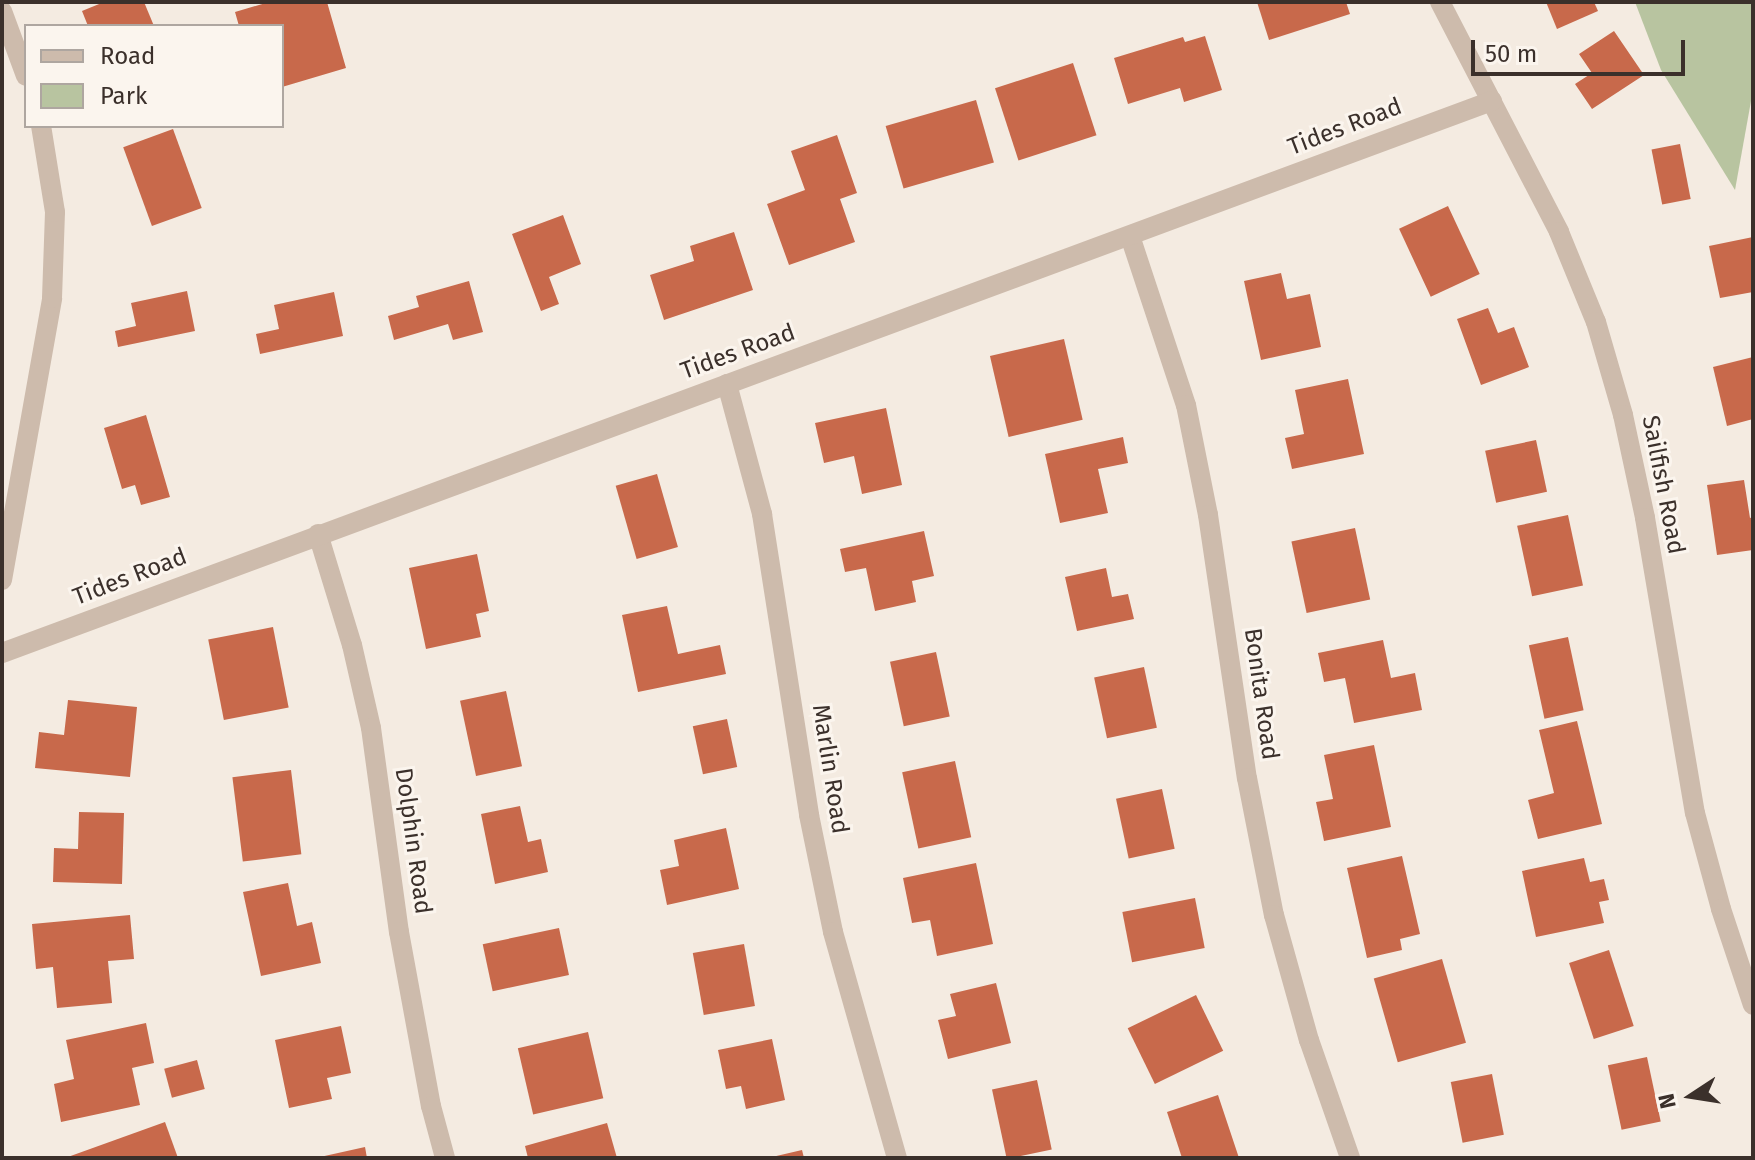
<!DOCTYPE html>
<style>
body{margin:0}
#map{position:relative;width:1755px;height:1160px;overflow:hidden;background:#f4ebe1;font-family:"Fira Sans",sans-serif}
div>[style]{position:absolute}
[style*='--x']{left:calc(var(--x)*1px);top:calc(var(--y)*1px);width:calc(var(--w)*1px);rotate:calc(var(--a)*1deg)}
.green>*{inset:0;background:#b8c4a0}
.building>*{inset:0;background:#c8694b;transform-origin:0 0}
.minor>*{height:20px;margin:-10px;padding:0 10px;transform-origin:10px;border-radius:10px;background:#cdbbac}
span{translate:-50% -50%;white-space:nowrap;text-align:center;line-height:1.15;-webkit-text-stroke:6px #fbf5ee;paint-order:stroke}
.street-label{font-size:24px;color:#3b302b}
.frame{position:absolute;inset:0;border:4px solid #3b302b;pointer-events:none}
.legend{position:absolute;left:24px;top:24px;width:260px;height:104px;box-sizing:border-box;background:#fbf5ee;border:2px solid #aea6a0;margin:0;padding:10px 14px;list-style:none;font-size:24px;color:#3b302b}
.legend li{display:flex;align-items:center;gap:16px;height:40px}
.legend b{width:40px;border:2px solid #aea6a0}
.north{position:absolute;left:1651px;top:1056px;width:80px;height:80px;-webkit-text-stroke:6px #fbf5ee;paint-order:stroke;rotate:258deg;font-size:22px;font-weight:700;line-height:32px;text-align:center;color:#3b302b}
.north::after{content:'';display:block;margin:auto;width:28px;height:36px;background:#3b302b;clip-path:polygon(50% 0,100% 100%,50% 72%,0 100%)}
.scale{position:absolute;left:1471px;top:40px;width:214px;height:36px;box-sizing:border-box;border:4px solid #3b302b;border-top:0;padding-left:10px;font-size:24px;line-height:28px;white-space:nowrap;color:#3b302b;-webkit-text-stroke:6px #fbf5ee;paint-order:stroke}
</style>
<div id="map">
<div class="green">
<div style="clip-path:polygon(1635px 2px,1753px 2px,1753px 90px,1735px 190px,1661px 70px)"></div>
</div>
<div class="building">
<div style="clip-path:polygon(104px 2px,144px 2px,154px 26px,88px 26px,82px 11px)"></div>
<div style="clip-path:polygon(269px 2px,327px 2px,346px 68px,282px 87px,282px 26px,239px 26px,235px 12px)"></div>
<div style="clip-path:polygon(1257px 2px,1346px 2px,1350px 14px,1269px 40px)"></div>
<div style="clip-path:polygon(1546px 2px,1594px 2px,1598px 11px,1557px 29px)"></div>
<div style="clip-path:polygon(1614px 31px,1644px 75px,1592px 109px,1575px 84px,1592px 73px,1579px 54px)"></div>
<div style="clip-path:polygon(1205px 36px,1222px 90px,1184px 102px,1180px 88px,1128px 104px,1114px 58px,1183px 37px,1185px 42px)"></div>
<div style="left:1073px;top:63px;width:76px;height:82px;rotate:72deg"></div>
<div style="left:976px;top:100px;width:65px;height:94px;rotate:74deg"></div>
<div style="left:173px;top:129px;width:84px;height:53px;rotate:70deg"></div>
<div style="clip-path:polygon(837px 135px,857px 193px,840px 199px,855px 242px,789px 265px,767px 204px,805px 190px,791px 151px)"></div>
<div style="left:1680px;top:144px;width:56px;height:29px;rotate:79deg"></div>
<div style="left:1448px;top:206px;width:75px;height:54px;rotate:65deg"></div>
<div style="clip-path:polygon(563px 215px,581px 264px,549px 277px,559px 304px,541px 311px,512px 234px)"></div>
<div style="clip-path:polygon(734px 232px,753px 290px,664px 320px,650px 275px,694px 261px,690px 246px)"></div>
<div style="clip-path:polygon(1753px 237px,1753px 292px,1720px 298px,1709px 246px)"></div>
<div style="clip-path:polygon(1281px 273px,1287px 299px,1310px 294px,1321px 347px,1261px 360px,1244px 281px)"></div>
<div style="clip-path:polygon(469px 281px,483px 332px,453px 340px,448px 324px,394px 340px,388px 316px,419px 307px,416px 296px)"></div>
<div style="clip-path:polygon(187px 291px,195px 331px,118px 347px,115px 331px,136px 326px,131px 303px)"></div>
<div style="clip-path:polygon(334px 292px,343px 336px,260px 354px,256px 334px,279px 329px,274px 305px)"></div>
<div style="clip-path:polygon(1488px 308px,1498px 333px,1514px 327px,1529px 367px,1481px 385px,1457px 319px)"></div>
<div style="left:1064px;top:339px;width:83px;height:76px;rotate:77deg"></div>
<div style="clip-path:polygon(1753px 357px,1753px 419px,1727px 426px,1713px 367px)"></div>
<div style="clip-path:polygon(1348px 379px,1364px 454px,1292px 469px,1285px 438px,1304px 434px,1295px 390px)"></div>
<div style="clip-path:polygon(886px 408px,902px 485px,862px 494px,854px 456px,824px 463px,815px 423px)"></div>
<div style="clip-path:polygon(146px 415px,170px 497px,141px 505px,135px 485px,122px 489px,104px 428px)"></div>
<div style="clip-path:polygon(1123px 437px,1128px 463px,1098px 469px,1108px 513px,1060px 523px,1045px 454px)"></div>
<div style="left:1536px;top:440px;width:53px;height:52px;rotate:78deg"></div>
<div style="left:657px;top:474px;width:76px;height:43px;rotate:74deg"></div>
<div style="clip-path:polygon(1744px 480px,1750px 518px,1753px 517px,1753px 550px,1717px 555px,1707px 485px)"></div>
<div style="left:1568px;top:515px;width:72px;height:52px;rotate:78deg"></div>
<div style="left:1355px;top:528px;width:73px;height:65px;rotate:78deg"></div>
<div style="clip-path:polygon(924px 531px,934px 576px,912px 581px,916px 602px,875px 611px,866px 568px,845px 572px,840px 549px)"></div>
<div style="clip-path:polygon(477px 554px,489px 611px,476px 614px,481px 637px,426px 649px,409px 568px)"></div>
<div style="clip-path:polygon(1106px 568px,1112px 597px,1128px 594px,1134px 619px,1077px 631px,1065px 577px)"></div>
<div style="clip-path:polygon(667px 606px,678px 654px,720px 645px,726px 674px,638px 692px,622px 615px)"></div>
<div style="left:273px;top:627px;width:82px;height:66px;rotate:79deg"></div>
<div style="left:1568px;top:637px;width:75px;height:40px;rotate:78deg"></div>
<div style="clip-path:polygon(1383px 640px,1391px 678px,1415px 673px,1422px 710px,1354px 723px,1345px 678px,1324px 682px,1318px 653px)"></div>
<div style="left:936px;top:652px;width:66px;height:47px;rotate:78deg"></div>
<div style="left:1144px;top:667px;width:62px;height:51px;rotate:78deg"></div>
<div style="left:506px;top:691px;width:77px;height:47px;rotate:78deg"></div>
<div style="clip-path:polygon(68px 700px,137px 707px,130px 777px,35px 768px,39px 732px,64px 735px)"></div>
<div style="left:727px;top:719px;width:49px;height:35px;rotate:78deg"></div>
<div style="clip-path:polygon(1577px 721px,1602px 824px,1538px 839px,1528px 800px,1554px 793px,1539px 730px)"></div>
<div style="clip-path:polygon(1374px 745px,1391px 827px,1324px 841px,1316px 802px,1333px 799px,1324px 755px)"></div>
<div style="left:955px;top:761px;width:78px;height:54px;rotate:78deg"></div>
<div style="left:291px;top:770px;width:85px;height:59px;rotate:83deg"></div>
<div style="left:1162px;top:789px;width:61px;height:47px;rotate:78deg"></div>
<div style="clip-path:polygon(520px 806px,528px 842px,541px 839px,548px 872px,495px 884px,481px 814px)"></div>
<div style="clip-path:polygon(79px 812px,124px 813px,122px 884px,53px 882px,54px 848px,78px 849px)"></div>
<div style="clip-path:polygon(726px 828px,739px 889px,667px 905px,660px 870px,679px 866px,674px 840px)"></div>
<div style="clip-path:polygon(1402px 856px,1420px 934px,1400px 939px,1402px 950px,1367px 958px,1347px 868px)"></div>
<div style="clip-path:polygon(1584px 858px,1590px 882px,1604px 879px,1609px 900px,1599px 902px,1604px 923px,1536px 937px,1522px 871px)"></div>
<div style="clip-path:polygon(976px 863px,993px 944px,937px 956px,930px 920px,912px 923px,903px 878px)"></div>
<div style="clip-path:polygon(288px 883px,297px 926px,312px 922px,321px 963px,261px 976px,243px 892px)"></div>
<div style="left:1195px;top:898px;width:51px;height:74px;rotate:79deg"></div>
<div style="clip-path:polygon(130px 915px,134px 959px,108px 961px,112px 1003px,57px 1008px,53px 967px,36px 969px,32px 924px)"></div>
<div style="left:559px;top:928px;width:48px;height:78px;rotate:78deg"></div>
<div style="left:744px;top:944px;width:63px;height:52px;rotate:80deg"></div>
<div style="left:1609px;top:950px;width:80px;height:42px;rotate:72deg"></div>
<div style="left:1442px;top:959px;width:87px;height:71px;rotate:74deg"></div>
<div style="clip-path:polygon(996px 983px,1011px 1043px,948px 1059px,938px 1020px,956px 1016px,950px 994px)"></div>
<div style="left:1196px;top:995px;width:62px;height:76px;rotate:64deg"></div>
<div style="clip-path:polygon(146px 1023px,154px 1063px,132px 1068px,140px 1105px,61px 1122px,54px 1084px,74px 1079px,66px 1040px)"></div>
<div style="clip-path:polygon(341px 1026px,351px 1073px,327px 1078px,332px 1099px,289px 1108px,275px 1040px)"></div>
<div style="left:588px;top:1032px;width:68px;height:72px;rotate:77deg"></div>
<div style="clip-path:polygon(772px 1039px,785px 1100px,746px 1109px,741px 1086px,726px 1089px,718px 1050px)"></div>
<div style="left:1647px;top:1057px;width:66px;height:40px;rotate:78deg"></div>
<div style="left:197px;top:1060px;width:30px;height:34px;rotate:75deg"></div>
<div style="left:1492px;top:1074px;width:62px;height:42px;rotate:79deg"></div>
<div style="left:1037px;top:1080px;width:71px;height:46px;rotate:78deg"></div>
<div style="clip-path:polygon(1218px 1095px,1239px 1158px,1182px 1158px,1167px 1112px)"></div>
<div style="clip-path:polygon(165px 1122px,178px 1158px,65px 1158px)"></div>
<div style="clip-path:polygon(607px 1123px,617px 1158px,528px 1158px,525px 1146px)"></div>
<div style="clip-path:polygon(365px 1147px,367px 1158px,321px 1158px,320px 1157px)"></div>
<div style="clip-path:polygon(802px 1150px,804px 1158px,773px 1158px,772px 1157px)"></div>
</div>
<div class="minor">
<div style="--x:1440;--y:2;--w:259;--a:62.6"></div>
<div style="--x:1559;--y:232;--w:97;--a:67.7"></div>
<div style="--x:1596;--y:322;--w:97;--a:73.8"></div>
<div style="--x:1623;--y:415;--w:105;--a:77.9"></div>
<div style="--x:1645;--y:518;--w:299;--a:80.4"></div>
<div style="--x:1695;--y:813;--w:99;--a:74.8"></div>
<div style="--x:1721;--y:909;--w:101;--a:71.6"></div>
<div style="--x:2;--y:11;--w:69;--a:69.7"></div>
<div style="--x:1130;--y:236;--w:178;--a:71.7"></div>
<div style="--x:1186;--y:405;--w:112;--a:78.7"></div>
<div style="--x:1208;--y:515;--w:266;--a:81.6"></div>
<div style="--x:1247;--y:778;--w:140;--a:78.9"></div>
<div style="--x:1274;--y:915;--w:130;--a:74.4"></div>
<div style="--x:1309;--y:1040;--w:125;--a:70.8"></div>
<div style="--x:727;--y:384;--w:135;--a:74.9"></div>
<div style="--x:762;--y:514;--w:305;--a:81.1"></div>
<div style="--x:809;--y:815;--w:119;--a:78.4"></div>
<div style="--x:833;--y:932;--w:235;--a:74.2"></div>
<div style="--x:318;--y:534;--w:116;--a:73"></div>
<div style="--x:352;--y:645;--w:85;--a:77.1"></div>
<div style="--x:371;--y:728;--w:206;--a:82.2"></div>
<div style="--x:399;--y:932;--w:177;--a:79.6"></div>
<div style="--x:431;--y:1106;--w:54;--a:74.9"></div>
<div style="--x:2;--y:580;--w:286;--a:-79.9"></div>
<div style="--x:52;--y:298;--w:86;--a:-88"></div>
<div style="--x:55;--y:212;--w:87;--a:-99.2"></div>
<div style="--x:2;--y:653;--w:1589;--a:-20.33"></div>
</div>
<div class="street-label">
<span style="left:1345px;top:127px;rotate:-21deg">Tides Road</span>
<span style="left:738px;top:352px;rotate:-20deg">Tides Road</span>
<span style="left:1663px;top:485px;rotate:79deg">Sailfish Road</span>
<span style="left:130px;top:577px;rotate:-21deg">Tides Road</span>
<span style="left:1261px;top:694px;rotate:82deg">Bonita Road</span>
<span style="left:830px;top:769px;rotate:81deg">Marlin Road</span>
<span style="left:413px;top:841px;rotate:82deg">Dolphin Road</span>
</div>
<div class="frame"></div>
<ul class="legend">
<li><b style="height:10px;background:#cdbbac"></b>Road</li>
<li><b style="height:22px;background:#b8c4a0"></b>Park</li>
</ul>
<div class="north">N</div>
<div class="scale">50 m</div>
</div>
